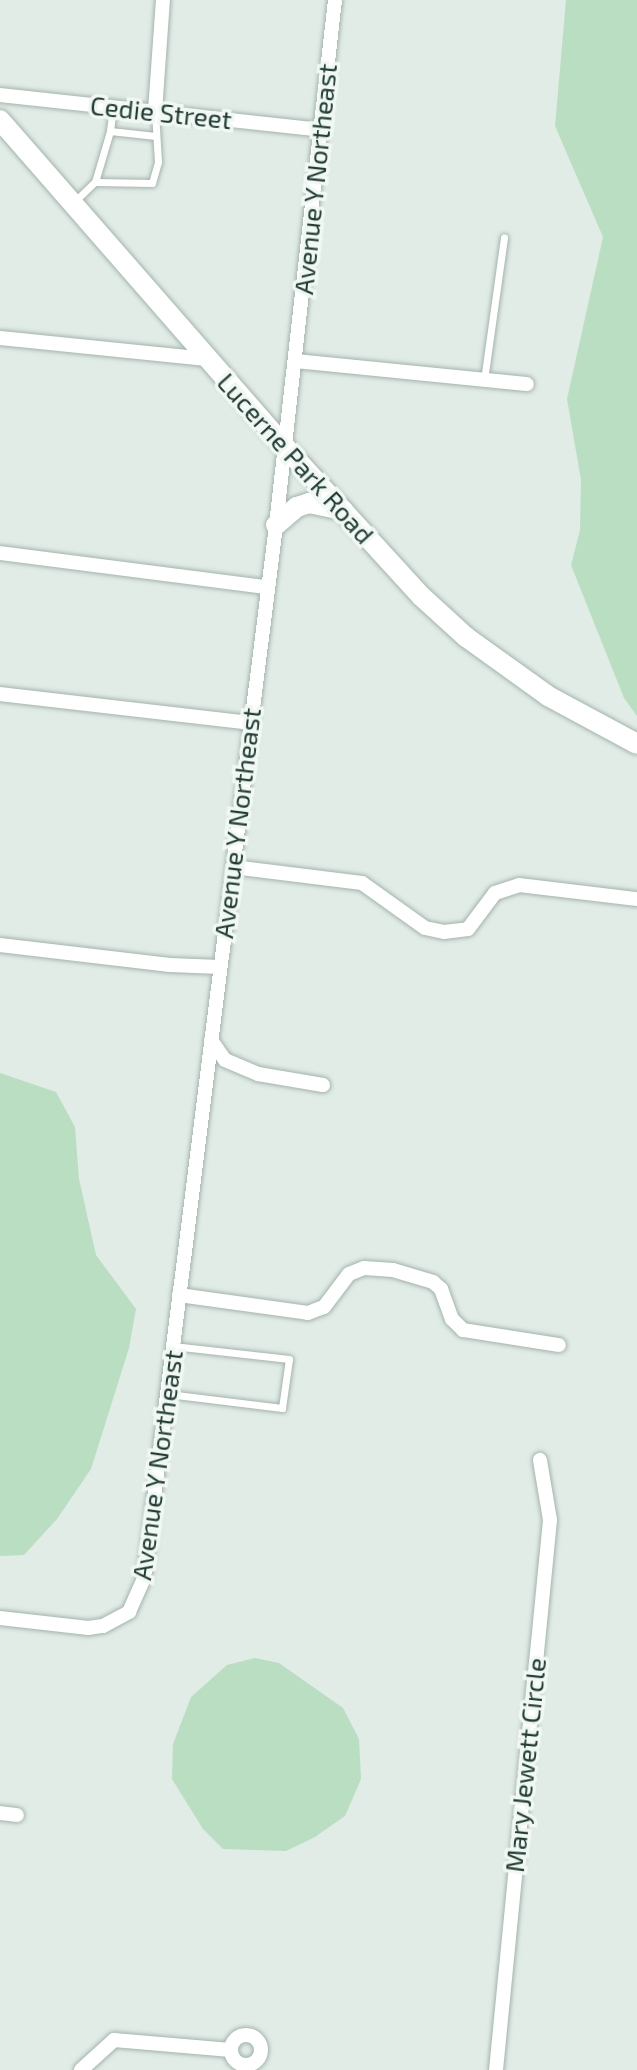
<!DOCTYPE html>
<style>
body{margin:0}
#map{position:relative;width:637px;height:2070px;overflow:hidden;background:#e1ece6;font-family:"Exo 2",sans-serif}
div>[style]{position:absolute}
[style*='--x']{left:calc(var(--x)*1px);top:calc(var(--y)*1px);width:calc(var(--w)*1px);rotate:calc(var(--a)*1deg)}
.green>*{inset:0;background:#b9dec1}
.roads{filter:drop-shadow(0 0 2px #a3b4ad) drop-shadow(0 0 2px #a3b4ad)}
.lane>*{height:7px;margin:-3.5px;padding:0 3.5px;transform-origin:3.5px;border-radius:3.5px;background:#fff}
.street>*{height:14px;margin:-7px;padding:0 7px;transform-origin:7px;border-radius:7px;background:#fff}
.street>.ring{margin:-7px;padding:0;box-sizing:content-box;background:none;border:14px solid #fff;border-radius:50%}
.secondary>*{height:20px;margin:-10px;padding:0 10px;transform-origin:10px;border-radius:10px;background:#fff}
span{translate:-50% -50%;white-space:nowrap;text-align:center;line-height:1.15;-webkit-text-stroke:7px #f1f8f4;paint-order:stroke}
.street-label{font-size:26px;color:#203d34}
</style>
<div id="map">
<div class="green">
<div style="clip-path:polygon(566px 0,637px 0,637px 716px,624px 698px,571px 565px,580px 530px,581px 480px,567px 399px,603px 237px,555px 126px)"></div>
<div style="clip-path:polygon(0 1073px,56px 1092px,75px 1127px,79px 1179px,96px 1255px,136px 1309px,129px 1348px,91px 1469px,57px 1519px,24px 1555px,0 1556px)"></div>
<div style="clip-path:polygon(255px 1658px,279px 1663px,343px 1708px,359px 1739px,361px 1779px,345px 1816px,315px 1837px,286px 1851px,223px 1849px,203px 1829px,172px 1779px,173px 1744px,191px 1697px,227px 1665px)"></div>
</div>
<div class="roads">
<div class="lane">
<div style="--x:110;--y:131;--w:46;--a:6.2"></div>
<div style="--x:95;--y:182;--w:53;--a:-73.6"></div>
<div style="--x:110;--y:131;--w:24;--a:-83"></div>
<div style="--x:75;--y:201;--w:28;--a:-44"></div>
<div style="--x:95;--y:182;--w:57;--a:1"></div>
<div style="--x:152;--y:183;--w:22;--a:-74"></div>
<div style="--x:158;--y:162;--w:51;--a:-93.4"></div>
<div style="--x:484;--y:380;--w:144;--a:-82"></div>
<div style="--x:168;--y:1394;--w:115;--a:7"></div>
<div style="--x:282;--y:1408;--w:49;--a:-81.9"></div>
<div style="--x:289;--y:1359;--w:117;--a:-173.6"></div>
</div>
<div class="street">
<div style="--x:0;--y:95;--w:323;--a:6.2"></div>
<div style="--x:155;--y:111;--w:111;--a:-85.9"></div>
<div style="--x:0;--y:338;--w:208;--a:5.8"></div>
<div style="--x:295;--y:361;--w:233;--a:5.7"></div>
<div style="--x:0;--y:553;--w:269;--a:7.3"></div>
<div style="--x:0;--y:694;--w:251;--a:6.6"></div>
<div style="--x:233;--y:867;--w:130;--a:7.1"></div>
<div style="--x:362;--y:883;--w:77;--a:35.5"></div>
<div style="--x:425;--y:928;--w:19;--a:12"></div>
<div style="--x:444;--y:932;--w:24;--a:-7"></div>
<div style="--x:468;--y:929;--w:45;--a:-53.1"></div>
<div style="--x:495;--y:893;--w:25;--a:-18"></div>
<div style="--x:519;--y:885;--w:119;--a:6.8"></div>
<div style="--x:0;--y:945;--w:171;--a:6.7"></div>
<div style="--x:170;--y:965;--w:50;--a:2.3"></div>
<div style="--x:211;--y:1040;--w:24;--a:55"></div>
<div style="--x:225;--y:1060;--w:36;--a:23"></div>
<div style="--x:258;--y:1074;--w:66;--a:9.6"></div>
<div style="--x:179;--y:1295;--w:130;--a:7.9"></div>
<div style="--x:308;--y:1313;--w:17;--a:-21"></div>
<div style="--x:324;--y:1307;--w:41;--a:-52.9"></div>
<div style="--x:349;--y:1274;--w:16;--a:-22"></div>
<div style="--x:364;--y:1268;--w:29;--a:4"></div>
<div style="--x:393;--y:1270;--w:42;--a:16.7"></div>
<div style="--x:433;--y:1282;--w:11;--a:41"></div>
<div style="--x:441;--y:1289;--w:32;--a:70"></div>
<div style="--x:452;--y:1319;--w:16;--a:45"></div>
<div style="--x:463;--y:1330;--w:97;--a:8.9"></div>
<div style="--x:0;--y:1618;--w:89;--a:6.5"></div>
<div style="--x:88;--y:1628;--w:15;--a:-8"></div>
<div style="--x:103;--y:1626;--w:30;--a:-28"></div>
<div style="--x:129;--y:1612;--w:37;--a:-66"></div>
<div style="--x:144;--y:1578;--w:1061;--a:-82.85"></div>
<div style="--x:276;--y:525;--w:528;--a:-83.59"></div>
<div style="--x:0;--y:1813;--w:17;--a:7"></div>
<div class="ring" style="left:231px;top:2035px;width:16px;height:16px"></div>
<div style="--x:81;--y:2070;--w:45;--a:-42.3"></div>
<div style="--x:114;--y:2040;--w:117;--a:4.9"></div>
<div style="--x:496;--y:2070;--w:553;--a:-84.39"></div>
<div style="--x:550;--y:1520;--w:61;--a:-99.5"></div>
</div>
<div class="secondary">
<div style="--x:0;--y:120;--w:434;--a:48.9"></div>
<div style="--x:285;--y:447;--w:202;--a:47.6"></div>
<div style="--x:421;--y:596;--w:61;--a:42.3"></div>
<div style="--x:466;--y:637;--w:101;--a:35.7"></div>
<div style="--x:548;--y:696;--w:101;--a:28.3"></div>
<div style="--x:276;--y:525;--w:28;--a:-41"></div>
<div style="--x:297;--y:507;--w:13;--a:-18"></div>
<div style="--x:309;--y:503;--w:35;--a:12"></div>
</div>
</div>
<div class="street-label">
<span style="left:161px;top:112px;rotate:6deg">Cedie Street</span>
<span style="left:315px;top:179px;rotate:-84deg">Avenue Y Northeast</span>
<span style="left:296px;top:458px;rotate:48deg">Lucerne Park Road</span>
<span style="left:237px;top:823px;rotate:-83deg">Avenue Y Northeast</span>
<span style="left:157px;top:1465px;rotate:-82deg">Avenue Y Northeast</span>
<span style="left:525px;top:1765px;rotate:-84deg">Mary Jewett Circle</span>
</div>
</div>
